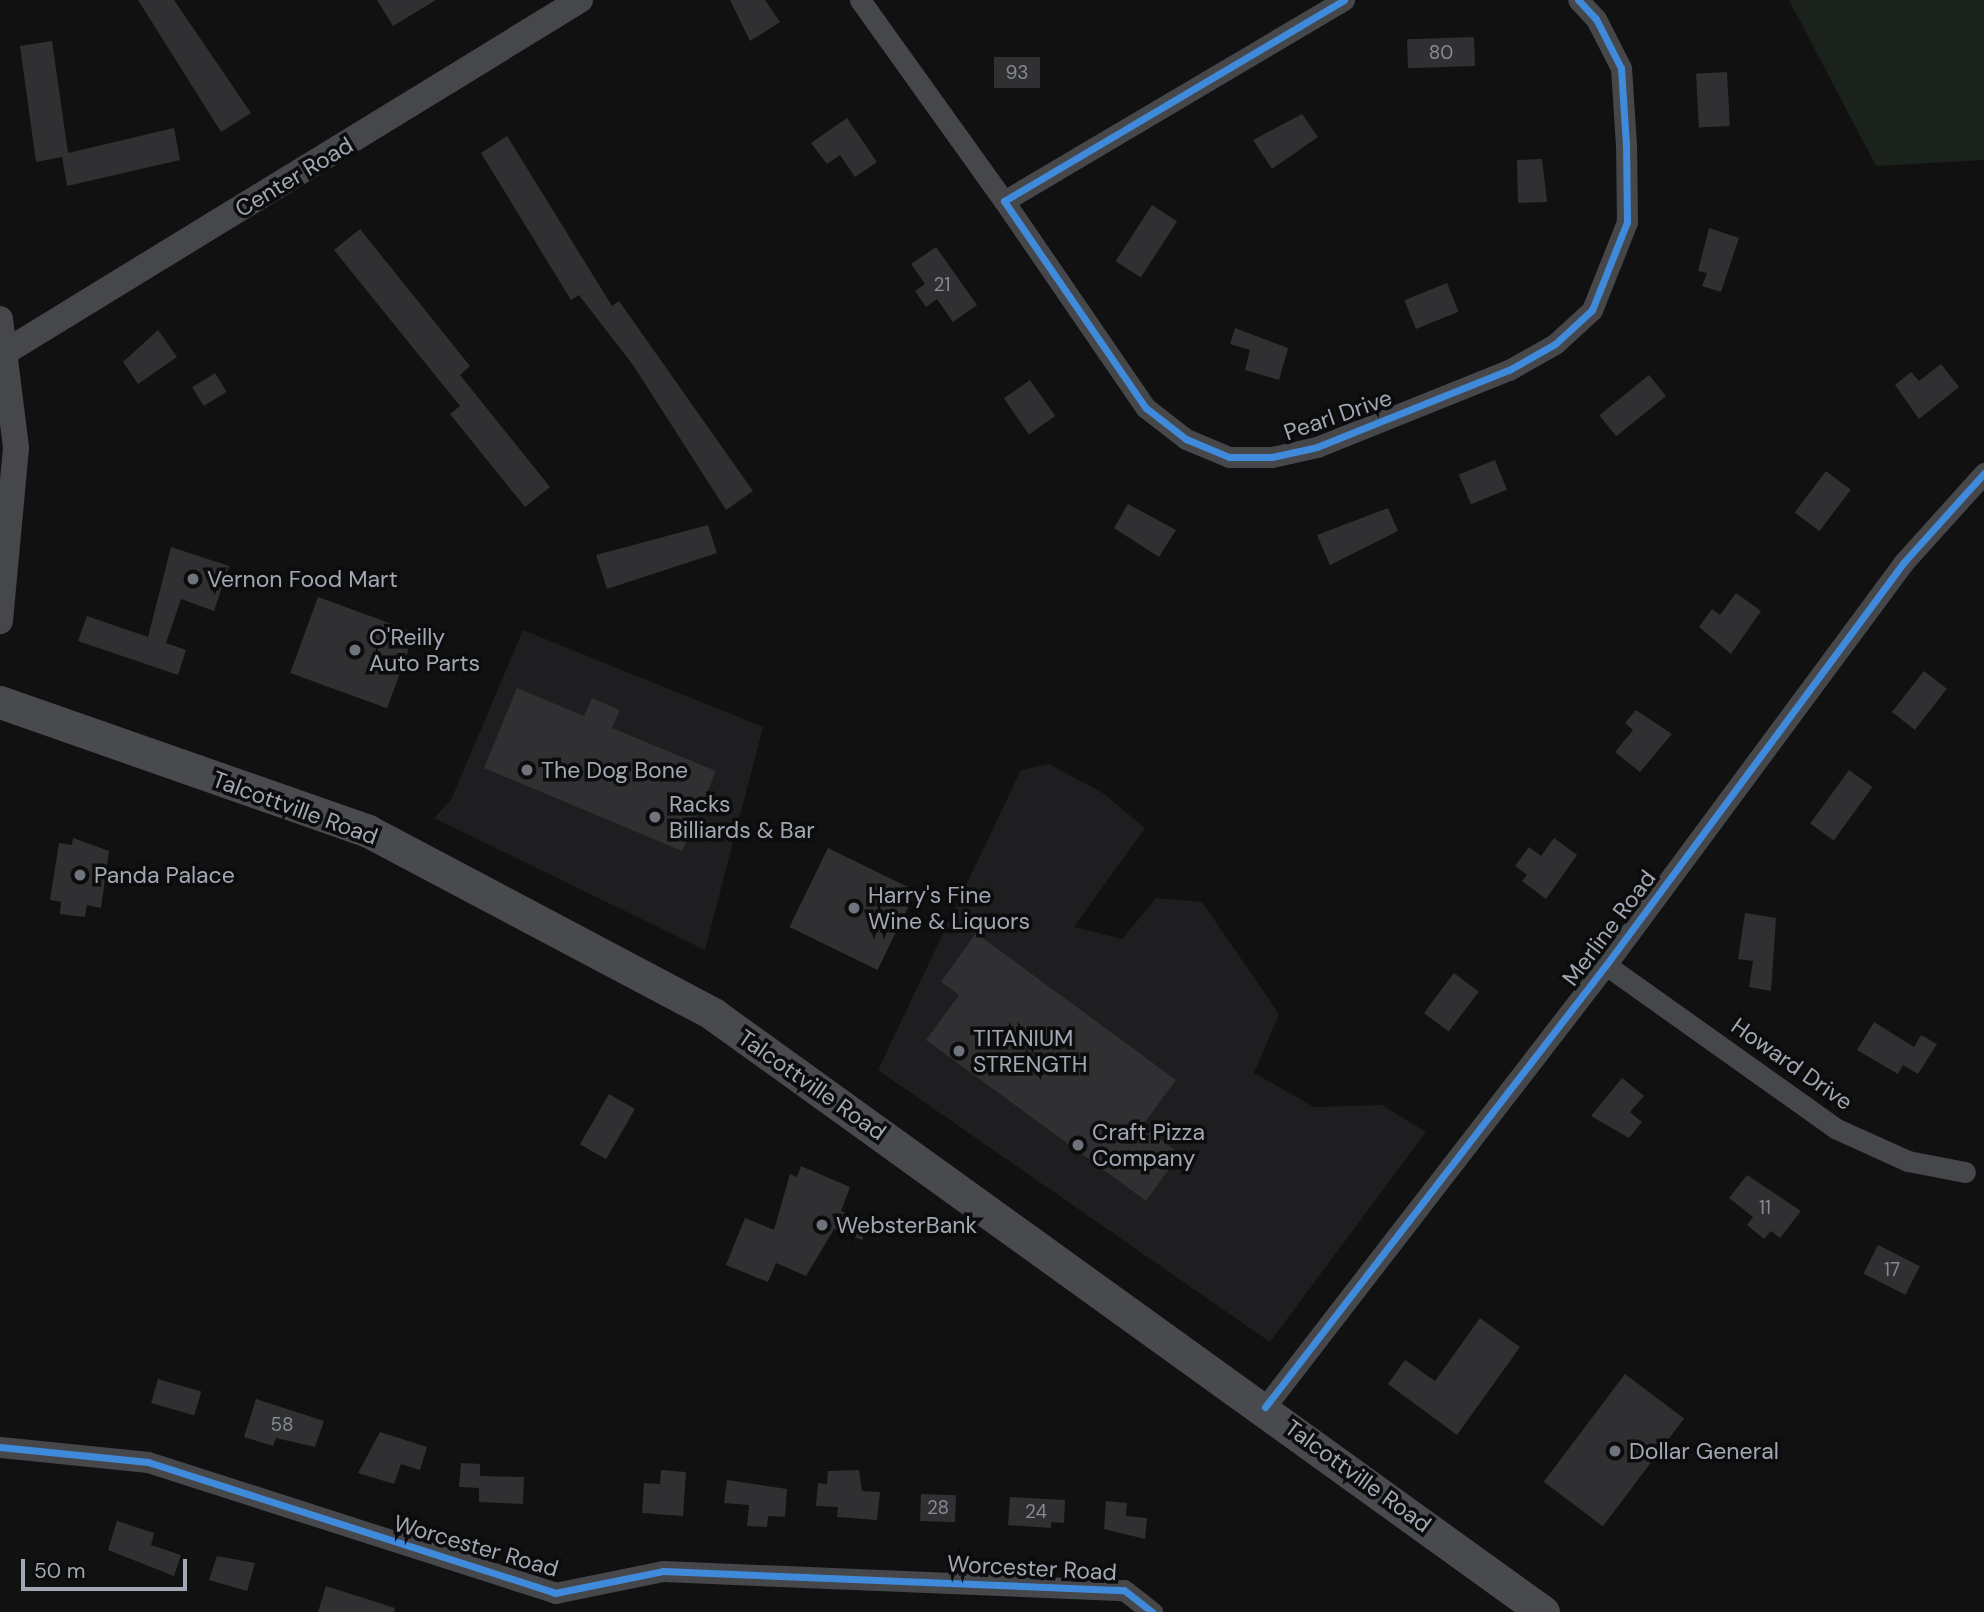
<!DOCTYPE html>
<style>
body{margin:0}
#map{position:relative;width:1984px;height:1612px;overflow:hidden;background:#111112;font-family:"DM Sans",sans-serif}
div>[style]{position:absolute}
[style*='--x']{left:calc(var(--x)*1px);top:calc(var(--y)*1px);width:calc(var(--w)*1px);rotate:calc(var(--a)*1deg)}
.built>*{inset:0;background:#1e1e20}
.green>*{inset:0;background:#1b221c}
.building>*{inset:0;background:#303032;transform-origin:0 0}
.minor>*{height:21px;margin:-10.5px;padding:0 10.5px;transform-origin:10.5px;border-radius:10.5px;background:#46474a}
.tertiary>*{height:26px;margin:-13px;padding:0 13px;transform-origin:13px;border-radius:13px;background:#46474a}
.primary>*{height:33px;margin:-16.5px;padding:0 16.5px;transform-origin:16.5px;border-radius:16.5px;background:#484a4d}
.cycleway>*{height:7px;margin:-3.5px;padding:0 3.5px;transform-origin:3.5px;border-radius:3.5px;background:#408adc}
.dots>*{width:19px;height:19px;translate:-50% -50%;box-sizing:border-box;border:4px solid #0c0c0d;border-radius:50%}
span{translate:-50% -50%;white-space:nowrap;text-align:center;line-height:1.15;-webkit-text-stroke:7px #0c0c0d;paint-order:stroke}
.number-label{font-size:19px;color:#858a94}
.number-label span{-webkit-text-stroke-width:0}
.street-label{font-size:23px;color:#a1a8b4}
.poi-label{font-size:23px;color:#a1a8b4}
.left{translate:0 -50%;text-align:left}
.scale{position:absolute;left:21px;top:1559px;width:166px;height:32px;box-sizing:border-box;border:4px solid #a1a8b4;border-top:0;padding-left:9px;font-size:21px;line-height:24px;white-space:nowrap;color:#a1a8b4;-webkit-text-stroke:5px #0c0c0d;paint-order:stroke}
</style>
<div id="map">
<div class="built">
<div style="clip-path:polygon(523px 630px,763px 727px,705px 950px,434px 818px,451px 800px)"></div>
<div style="clip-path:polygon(1049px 764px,1103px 793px,1145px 828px,1074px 927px,1122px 939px,1156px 898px,1202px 902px,1279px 1014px,1254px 1073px,1314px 1107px,1382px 1105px,1426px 1132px,1270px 1342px,878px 1070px,1021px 770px)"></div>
</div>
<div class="green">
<div style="clip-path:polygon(1789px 0,1984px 0,1984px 160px,1876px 166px)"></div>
</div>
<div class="building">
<div style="clip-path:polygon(138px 0,174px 0,251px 113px,221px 132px)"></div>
<div style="clip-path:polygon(377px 0,436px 0,393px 26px)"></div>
<div style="clip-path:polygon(730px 0,765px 0,780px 22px,750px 41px)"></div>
<div style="left:1474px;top:37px;width:29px;height:67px;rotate:88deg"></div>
<div style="clip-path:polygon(52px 41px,68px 153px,174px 128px,180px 160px,67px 186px,62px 157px,36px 162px,20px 46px)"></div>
<div style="left:1040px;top:57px;width:31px;height:46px;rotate:90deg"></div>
<div style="left:1727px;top:72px;width:54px;height:31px;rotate:87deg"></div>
<div style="clip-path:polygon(1302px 114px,1318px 137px,1272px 169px,1253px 140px)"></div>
<div style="clip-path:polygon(847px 118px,877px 162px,855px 177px,840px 155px,827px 164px,811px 143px)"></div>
<div style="clip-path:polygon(507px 136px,612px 306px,619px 301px,753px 491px,726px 510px,633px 365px,579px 295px,571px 300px,481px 153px)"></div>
<div style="clip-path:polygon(1542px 159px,1547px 202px,1518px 203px,1517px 160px)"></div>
<div style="left:1152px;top:205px;width:30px;height:67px;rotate:33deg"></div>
<div style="clip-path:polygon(1709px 228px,1739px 238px,1721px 292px,1702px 286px,1707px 273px,1698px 271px)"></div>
<div style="clip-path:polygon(360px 229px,470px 366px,460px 375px,550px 487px,525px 507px,450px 414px,460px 406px,334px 250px)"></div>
<div style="clip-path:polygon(936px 247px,977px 305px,953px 322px,937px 299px,926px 307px,915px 291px,925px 284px,911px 264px)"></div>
<div style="left:1447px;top:283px;width:31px;height:46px;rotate:68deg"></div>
<div style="clip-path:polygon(1235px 328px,1288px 348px,1279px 380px,1245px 370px,1250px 350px,1230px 344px)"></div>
<div style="clip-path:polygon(158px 330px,177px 357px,138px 384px,123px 362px)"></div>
<div style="clip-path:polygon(1941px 364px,1959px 387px,1919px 419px,1895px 385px,1911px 372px,1919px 381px)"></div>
<div style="left:215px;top:373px;width:22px;height:27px;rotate:58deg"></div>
<div style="left:1649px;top:375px;width:27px;height:64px;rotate:51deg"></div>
<div style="left:1030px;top:380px;width:44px;height:32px;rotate:55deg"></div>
<div style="left:1495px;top:460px;width:32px;height:39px;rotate:68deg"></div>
<div style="left:1826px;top:471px;width:31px;height:52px;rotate:37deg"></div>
<div style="clip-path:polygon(1128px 504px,1176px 530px,1159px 557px,1114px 528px)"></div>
<div style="clip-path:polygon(1388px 508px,1398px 531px,1330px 565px,1317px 535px)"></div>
<div style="clip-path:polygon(708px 525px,717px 553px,607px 589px,596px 555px)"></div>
<div style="clip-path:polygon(171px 547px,229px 566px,214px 611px,181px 599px,166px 643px,186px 650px,178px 675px,78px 641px,87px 616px,148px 637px)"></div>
<div style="clip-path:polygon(1736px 593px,1761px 611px,1731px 654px,1699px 627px,1712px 609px,1720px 615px)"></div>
<div style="left:318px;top:597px;width:103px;height:81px;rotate:20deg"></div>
<div style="left:1924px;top:671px;width:29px;height:52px;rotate:38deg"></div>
<div style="clip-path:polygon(517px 688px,584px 716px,592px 698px,620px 710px,612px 728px,716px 771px,682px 851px,484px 768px)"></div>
<div style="clip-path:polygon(1636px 710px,1672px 734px,1640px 772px,1615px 752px,1633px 730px,1625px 723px)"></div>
<div style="left:1849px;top:770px;width:29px;height:66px;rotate:36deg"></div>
<div style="clip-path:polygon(73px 838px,109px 851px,101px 908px,87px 905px,85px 917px,60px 914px,61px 902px,50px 900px,59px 843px,72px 845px)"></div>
<div style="clip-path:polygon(1554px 838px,1577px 855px,1546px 899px,1522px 881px,1527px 875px,1515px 866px,1529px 847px,1541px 856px)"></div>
<div style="left:828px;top:848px;width:98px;height:88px;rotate:26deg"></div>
<div style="clip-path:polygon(1745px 913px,1776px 918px,1771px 991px,1749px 987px,1753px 961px,1738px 959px)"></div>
<div style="clip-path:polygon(976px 933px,1176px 1080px,1142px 1126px,1180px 1154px,1146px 1201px,926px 1040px,959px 995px,941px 982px)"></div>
<div style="left:1454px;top:973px;width:31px;height:50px;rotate:37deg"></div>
<div style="clip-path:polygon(1874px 1022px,1914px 1047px,1921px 1035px,1937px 1044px,1918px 1074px,1903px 1065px,1898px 1074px,1857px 1050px)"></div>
<div style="clip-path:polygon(1622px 1078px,1644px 1096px,1630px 1112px,1642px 1122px,1629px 1138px,1591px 1116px)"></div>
<div style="left:609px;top:1094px;width:30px;height:58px;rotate:30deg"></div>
<div style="clip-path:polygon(801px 1166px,850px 1187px,841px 1211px,869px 1222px,862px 1240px,834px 1229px,806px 1276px,776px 1263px,768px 1282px,726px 1265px,745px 1218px,774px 1230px,790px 1174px,797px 1177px)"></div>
<div style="clip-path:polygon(1747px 1175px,1801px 1211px,1780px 1238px,1771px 1231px,1764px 1239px,1747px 1225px,1753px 1217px,1729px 1198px)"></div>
<div style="left:1878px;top:1245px;width:47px;height:32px;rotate:27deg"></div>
<div style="clip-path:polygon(1480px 1318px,1520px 1347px,1457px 1435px,1388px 1384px,1405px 1360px,1435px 1381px)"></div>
<div style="left:1625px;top:1374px;width:74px;height:135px;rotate:37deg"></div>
<div style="left:158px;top:1379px;width:45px;height:25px;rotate:16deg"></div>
<div style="clip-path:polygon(256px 1399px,324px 1421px,315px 1447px,276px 1438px,273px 1446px,244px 1437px)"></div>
<div style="clip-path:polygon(380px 1432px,427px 1447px,420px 1470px,401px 1464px,394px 1484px,358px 1473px)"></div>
<div style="clip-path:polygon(461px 1463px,480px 1464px,480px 1476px,524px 1477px,523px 1504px,479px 1502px,479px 1488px,459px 1487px)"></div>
<div style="clip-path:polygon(661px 1470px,686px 1472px,683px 1516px,642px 1513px,644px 1483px,660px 1484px)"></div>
<div style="clip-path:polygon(859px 1470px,862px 1491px,880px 1492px,877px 1520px,837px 1517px,838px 1507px,816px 1506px,818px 1483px,827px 1484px,828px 1471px)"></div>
<div style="clip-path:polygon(727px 1480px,787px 1489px,785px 1517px,768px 1516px,767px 1527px,747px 1526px,749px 1505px,724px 1503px)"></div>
<div style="left:921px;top:1494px;width:35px;height:27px;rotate:2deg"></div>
<div style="clip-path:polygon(1010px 1497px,1065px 1500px,1064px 1523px,1051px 1522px,1051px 1528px,1008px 1525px)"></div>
<div style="clip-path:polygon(1106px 1501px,1127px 1503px,1126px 1516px,1147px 1518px,1145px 1539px,1104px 1529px)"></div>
<div style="clip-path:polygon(117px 1521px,154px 1533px,151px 1545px,181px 1555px,174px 1576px,108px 1550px)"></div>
<div style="clip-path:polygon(217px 1556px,255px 1563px,247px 1591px,209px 1580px)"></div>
<div style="clip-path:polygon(326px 1586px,395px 1608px,394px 1612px,318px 1612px)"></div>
</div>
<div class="minor">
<div style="--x:860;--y:0;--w:247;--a:54.4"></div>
<div style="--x:1344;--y:0;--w:395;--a:149.4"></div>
<div style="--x:1004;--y:201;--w:251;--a:55.6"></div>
<div style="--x:1146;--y:408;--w:51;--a:37.8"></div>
<div style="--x:1186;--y:439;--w:47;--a:22.7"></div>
<div style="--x:1229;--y:457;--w:43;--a:0"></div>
<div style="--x:1272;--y:457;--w:46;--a:-12.5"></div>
<div style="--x:1317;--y:447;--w:207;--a:-21.9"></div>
<div style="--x:1509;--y:370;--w:53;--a:-29.5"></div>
<div style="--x:1555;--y:344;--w:50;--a:-42.6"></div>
<div style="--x:1592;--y:310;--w:95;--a:-68.3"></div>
<div style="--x:1627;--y:222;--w:77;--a:-90.7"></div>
<div style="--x:1626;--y:145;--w:77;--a:-93.7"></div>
<div style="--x:1621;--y:68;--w:55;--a:-117"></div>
<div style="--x:1596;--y:19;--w:26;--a:-133"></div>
<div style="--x:1606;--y:965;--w:283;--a:35.4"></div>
<div style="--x:1837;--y:1129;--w:78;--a:24.3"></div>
<div style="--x:1908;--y:1161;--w:58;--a:10.9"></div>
<div style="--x:1265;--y:1407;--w:558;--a:-52.35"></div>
<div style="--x:1606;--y:965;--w:501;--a:-53.52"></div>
<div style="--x:1904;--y:562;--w:120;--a:-48"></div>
<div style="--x:0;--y:1447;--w:149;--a:5.8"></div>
<div style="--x:148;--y:1462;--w:428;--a:17.8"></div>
<div style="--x:555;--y:1593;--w:110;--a:-11.5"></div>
<div style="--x:663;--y:1571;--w:461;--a:2.4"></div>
<div style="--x:1124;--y:1590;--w:36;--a:38"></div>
</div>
<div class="tertiary">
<div style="--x:0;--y:319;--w:130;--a:82.9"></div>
<div style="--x:16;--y:448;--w:174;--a:95.3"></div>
<div style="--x:7;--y:351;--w:672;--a:-31.49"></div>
</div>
<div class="primary">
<div style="--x:0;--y:702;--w:390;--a:19.3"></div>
<div style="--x:368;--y:831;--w:391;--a:27.9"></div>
<div style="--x:713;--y:1014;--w:1023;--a:35.77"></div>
</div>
<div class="cycleway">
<div style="--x:1344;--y:0;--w:395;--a:149.4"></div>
<div style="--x:1004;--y:201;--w:251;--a:55.6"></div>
<div style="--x:1146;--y:408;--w:51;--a:37.8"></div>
<div style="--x:1186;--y:439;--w:47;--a:22.7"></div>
<div style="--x:1229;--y:457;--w:43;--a:0"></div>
<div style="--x:1272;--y:457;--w:46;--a:-12.5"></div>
<div style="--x:1317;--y:447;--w:207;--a:-21.9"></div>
<div style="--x:1509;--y:370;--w:53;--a:-29.5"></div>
<div style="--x:1555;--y:344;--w:50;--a:-42.6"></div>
<div style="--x:1592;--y:310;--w:95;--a:-68.3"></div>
<div style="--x:1627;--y:222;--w:77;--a:-90.7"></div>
<div style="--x:1626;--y:145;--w:77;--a:-93.7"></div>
<div style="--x:1621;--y:68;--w:55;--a:-117"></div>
<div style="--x:1596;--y:19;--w:26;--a:-133"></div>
<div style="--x:1265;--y:1407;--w:558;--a:-52.35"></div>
<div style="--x:1606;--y:965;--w:501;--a:-53.52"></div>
<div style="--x:1904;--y:562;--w:120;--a:-48"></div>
<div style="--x:0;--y:1447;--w:149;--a:5.8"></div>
<div style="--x:148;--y:1462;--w:428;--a:17.8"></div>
<div style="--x:555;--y:1593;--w:110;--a:-11.5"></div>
<div style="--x:663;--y:1571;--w:461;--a:2.4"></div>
<div style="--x:1124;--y:1590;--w:36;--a:38"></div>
</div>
<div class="dots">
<div style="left:193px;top:579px;background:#6f737b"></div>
<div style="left:355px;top:650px;background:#6f737b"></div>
<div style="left:527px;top:770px;background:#6f737b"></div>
<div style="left:655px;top:817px;background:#6f737b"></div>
<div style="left:80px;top:875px;background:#6f737b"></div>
<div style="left:854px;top:908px;background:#6f737b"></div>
<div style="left:959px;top:1051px;background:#6f737b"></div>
<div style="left:1078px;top:1145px;background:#6f737b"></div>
<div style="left:822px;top:1225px;background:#6f737b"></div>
<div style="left:1615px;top:1451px;background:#6f737b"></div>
</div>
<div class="number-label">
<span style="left:1441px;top:53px">80</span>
<span style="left:1017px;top:73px">93</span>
<span style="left:942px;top:285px">21</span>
<span style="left:1765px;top:1208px">11</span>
<span style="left:1892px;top:1270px">17</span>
<span style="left:282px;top:1425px">58</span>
<span style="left:938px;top:1508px">28</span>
<span style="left:1036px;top:1512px">24</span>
</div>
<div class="street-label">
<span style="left:294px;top:177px;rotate:-31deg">Center Road</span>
<span style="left:1338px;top:415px;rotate:-19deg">Pearl Drive</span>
<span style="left:295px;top:808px;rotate:20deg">Talcottville Road</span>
<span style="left:1609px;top:928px;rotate:-53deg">Merline Road</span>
<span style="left:1792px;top:1064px;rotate:35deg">Howard Drive</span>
<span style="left:812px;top:1085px;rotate:35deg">Talcottville Road</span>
<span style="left:1358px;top:1476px;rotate:36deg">Talcottville Road</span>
<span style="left:476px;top:1546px;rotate:16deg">Worcester Road</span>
<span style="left:1032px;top:1568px;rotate:3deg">Worcester Road</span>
</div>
<div class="poi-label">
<span class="left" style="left:207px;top:579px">Vernon Food Mart</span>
<span class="left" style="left:369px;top:650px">O'Reilly<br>Auto Parts</span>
<span class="left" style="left:541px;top:770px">The Dog Bone</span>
<span class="left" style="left:669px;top:817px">Racks<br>Billiards &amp; Bar</span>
<span class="left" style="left:94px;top:875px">Panda Palace</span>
<span class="left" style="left:868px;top:908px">Harry's Fine<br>Wine &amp; Liquors</span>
<span class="left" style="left:973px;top:1051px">TITANIUM<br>STRENGTH</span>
<span class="left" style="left:1092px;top:1145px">Craft Pizza<br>Company</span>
<span class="left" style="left:836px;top:1225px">WebsterBank</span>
<span class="left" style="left:1629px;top:1451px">Dollar General</span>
</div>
<div class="scale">50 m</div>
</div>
